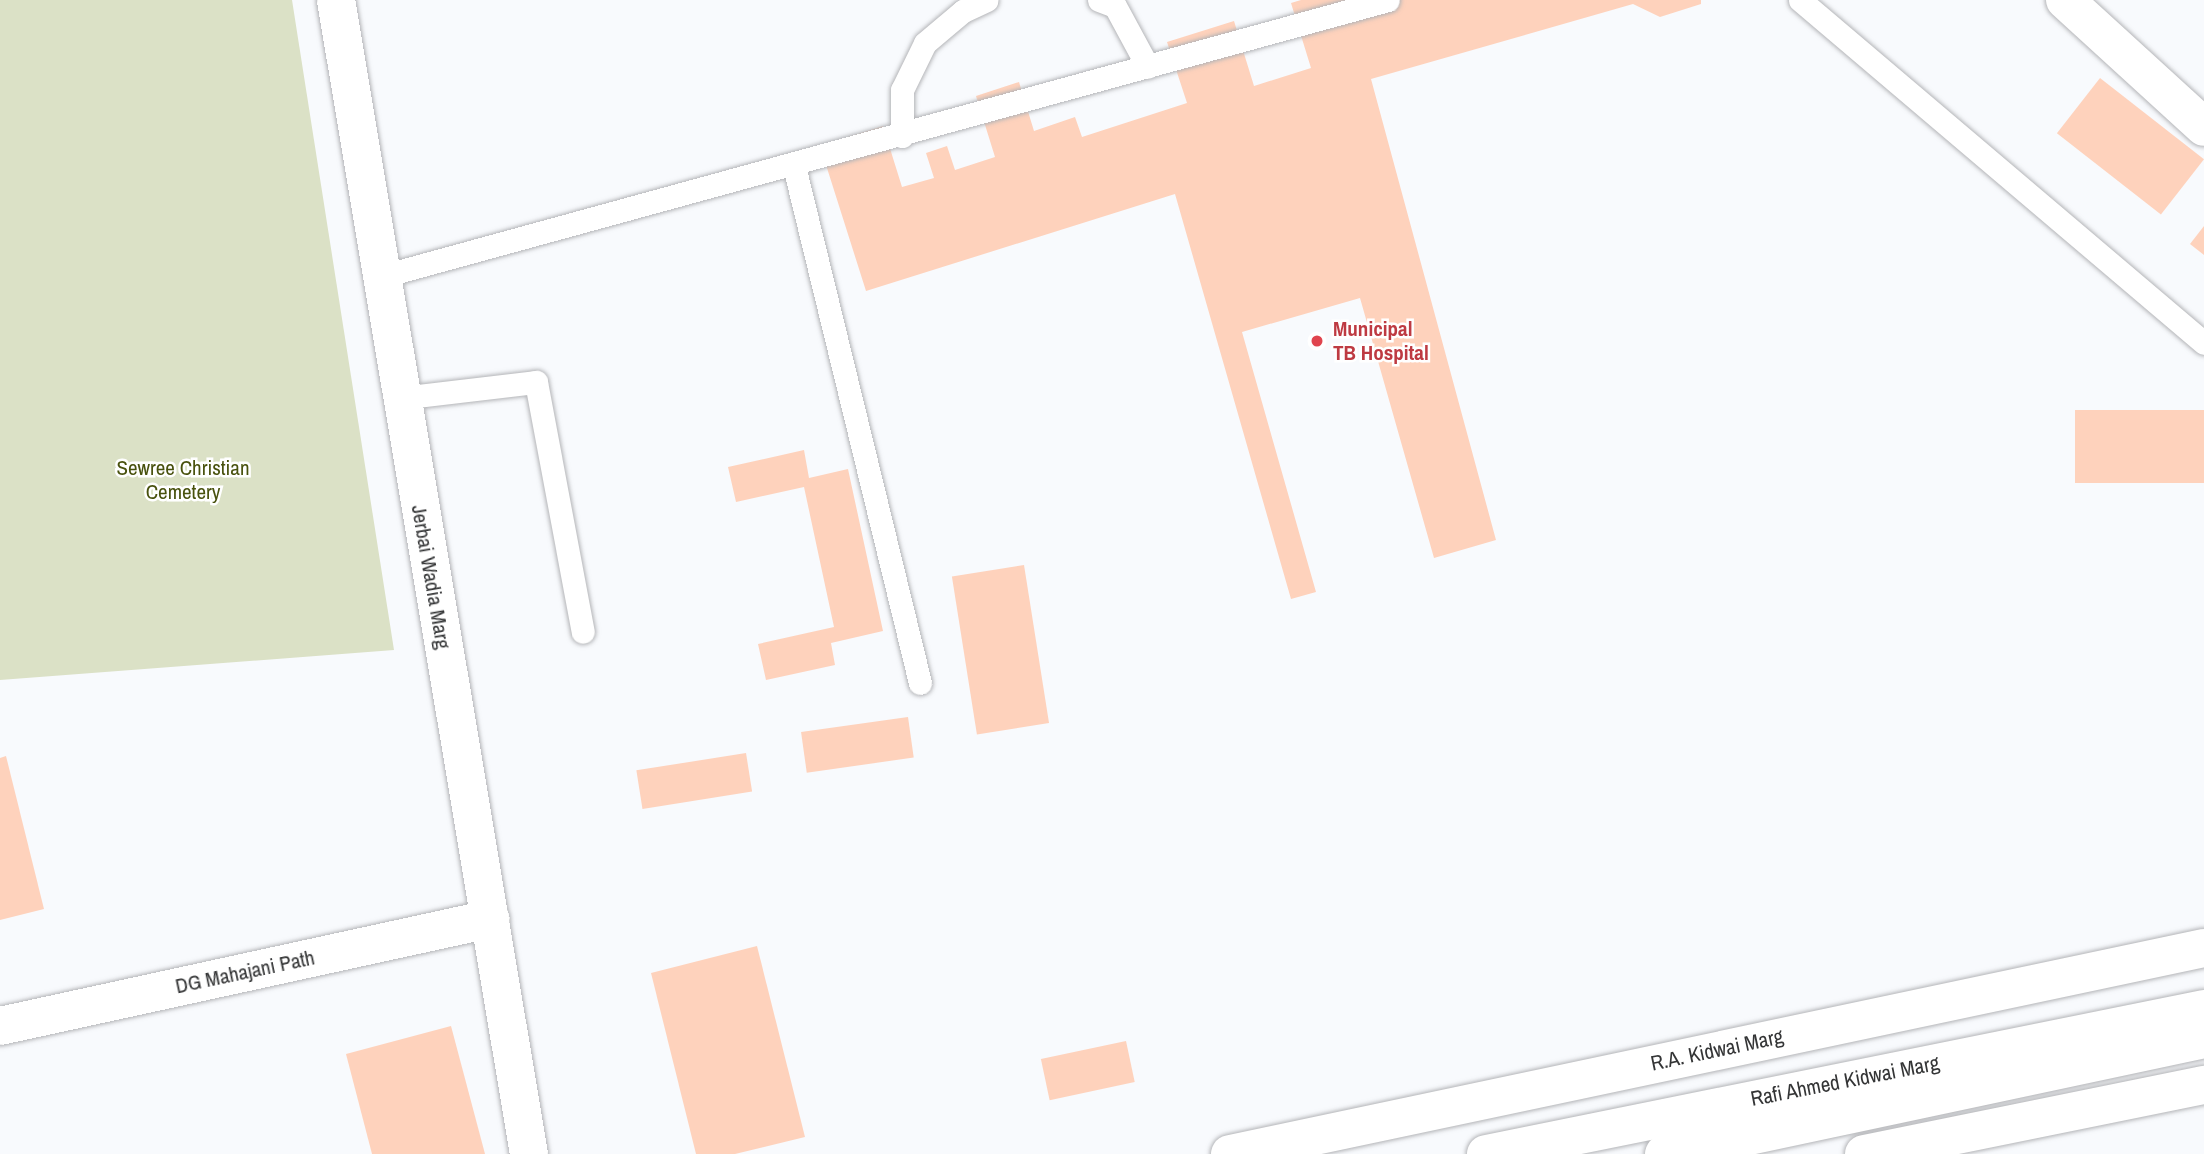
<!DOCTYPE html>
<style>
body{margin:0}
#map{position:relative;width:2204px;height:1154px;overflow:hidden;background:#f8fafd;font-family:"Archivo Narrow",sans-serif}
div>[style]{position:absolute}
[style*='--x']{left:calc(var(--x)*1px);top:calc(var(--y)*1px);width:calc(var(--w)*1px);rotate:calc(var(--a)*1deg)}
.green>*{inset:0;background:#dbe1c6}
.building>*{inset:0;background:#fed2bc;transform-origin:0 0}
.roads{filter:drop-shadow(0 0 2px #b4b5b8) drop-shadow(0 0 2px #b4b5b8)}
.service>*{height:23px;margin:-11.5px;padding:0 11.5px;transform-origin:11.5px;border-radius:11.5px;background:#fff}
.minor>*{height:38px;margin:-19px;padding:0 19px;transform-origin:19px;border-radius:19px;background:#fff}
.tertiary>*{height:38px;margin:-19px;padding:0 19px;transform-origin:19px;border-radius:19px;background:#fff}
.secondary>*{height:38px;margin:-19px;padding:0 19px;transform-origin:19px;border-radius:19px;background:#fff}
.primary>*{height:38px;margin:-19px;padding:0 19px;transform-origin:19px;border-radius:19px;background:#fff}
.dots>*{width:19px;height:19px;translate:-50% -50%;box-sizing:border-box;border:4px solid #fff;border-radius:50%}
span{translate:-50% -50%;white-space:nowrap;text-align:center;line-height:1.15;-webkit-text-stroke:5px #fff;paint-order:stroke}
.health-label{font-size:21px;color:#be3a42;font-weight:700}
.left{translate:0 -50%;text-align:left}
.park-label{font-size:21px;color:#48510d}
.street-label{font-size:21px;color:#343536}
</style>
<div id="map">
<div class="green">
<div style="clip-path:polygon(0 0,292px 0,394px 650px,0 680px)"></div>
</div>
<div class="building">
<div style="clip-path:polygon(1301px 0,1701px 0,1701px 4px,1660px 17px,1633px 4px,1371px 79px,1496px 540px,1434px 558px,1360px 298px,1242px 332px,1316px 592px,1291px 599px,1175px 194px,866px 291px,820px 146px,883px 126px,902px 187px,934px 178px,926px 153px,947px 146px,955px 170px,995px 157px,976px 96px,1019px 82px,1034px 131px,1075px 117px,1082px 137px,1187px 103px,1167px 42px,1234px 21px,1254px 86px,1311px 68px,1291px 3px)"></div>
<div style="left:2100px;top:78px;width:132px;height:70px;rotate:38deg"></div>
<div style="clip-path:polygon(2204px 226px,2204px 255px,2190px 244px)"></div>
<div style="left:2204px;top:410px;width:73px;height:129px;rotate:90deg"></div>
<div style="clip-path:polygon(804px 450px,809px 478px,848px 469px,883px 631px,831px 643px,835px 665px,766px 680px,758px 644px,834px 627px,804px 487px,736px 502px,728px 467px)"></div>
<div style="left:1024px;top:565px;width:160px;height:73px;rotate:81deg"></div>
<div style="left:908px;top:717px;width:41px;height:108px;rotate:82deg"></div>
<div style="left:746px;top:753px;width:39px;height:111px;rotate:81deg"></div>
<div style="clip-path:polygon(6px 756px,44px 909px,0 920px,0 758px)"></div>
<div style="clip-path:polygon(757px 946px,805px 1137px,735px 1154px,696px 1154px,651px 973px)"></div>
<div style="clip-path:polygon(451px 1026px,485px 1154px,372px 1154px,346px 1054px)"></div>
<div style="left:1126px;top:1041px;width:42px;height:87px;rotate:78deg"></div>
</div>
<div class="roads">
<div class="service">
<div style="--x:1099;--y:0;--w:17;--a:21"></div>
<div style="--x:1115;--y:6;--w:69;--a:61.6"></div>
<div style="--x:1800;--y:0;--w:530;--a:40.33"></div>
<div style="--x:902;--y:136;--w:46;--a:-90"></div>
<div style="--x:902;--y:90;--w:52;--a:-63.9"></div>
<div style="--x:925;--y:43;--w:50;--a:-40.1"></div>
<div style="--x:963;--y:11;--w:26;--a:-25"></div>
<div style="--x:794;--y:166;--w:532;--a:76.3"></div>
<div style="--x:379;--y:277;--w:1046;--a:-15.35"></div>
<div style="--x:400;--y:398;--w:137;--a:-6.7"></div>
<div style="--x:536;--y:382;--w:254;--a:79.4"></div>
</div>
<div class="minor">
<div style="--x:2065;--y:0;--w:188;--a:42.4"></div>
<div style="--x:0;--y:1026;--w:502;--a:-12.32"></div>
</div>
<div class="tertiary">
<div style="--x:1230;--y:1154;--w:996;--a:-11.94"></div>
<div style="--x:1864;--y:1154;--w:347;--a:-11.5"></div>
</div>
<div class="secondary">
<div style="--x:336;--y:0;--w:1170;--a:80.51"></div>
</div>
<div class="primary">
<div style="--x:1486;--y:1154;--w:732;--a:-11.42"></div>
<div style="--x:1664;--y:1154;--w:552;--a:-12.02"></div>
</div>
</div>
<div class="dots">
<div style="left:1317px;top:341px;background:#e0444e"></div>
</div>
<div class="health-label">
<span class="left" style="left:1333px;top:341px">Municipal<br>TB Hospital</span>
</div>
<div class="park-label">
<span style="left:183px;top:480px">Sewree Christian<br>Cemetery</span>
</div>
<div class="street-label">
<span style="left:431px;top:577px;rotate:80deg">Jerbai Wadia Marg</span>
<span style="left:245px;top:972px;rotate:-12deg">DG Mahajani Path</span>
<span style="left:1717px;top:1050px;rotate:-12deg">R.A. Kidwai Marg</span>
<span style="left:1845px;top:1081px;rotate:-11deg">Rafi Ahmed Kidwai Marg</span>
</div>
</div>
